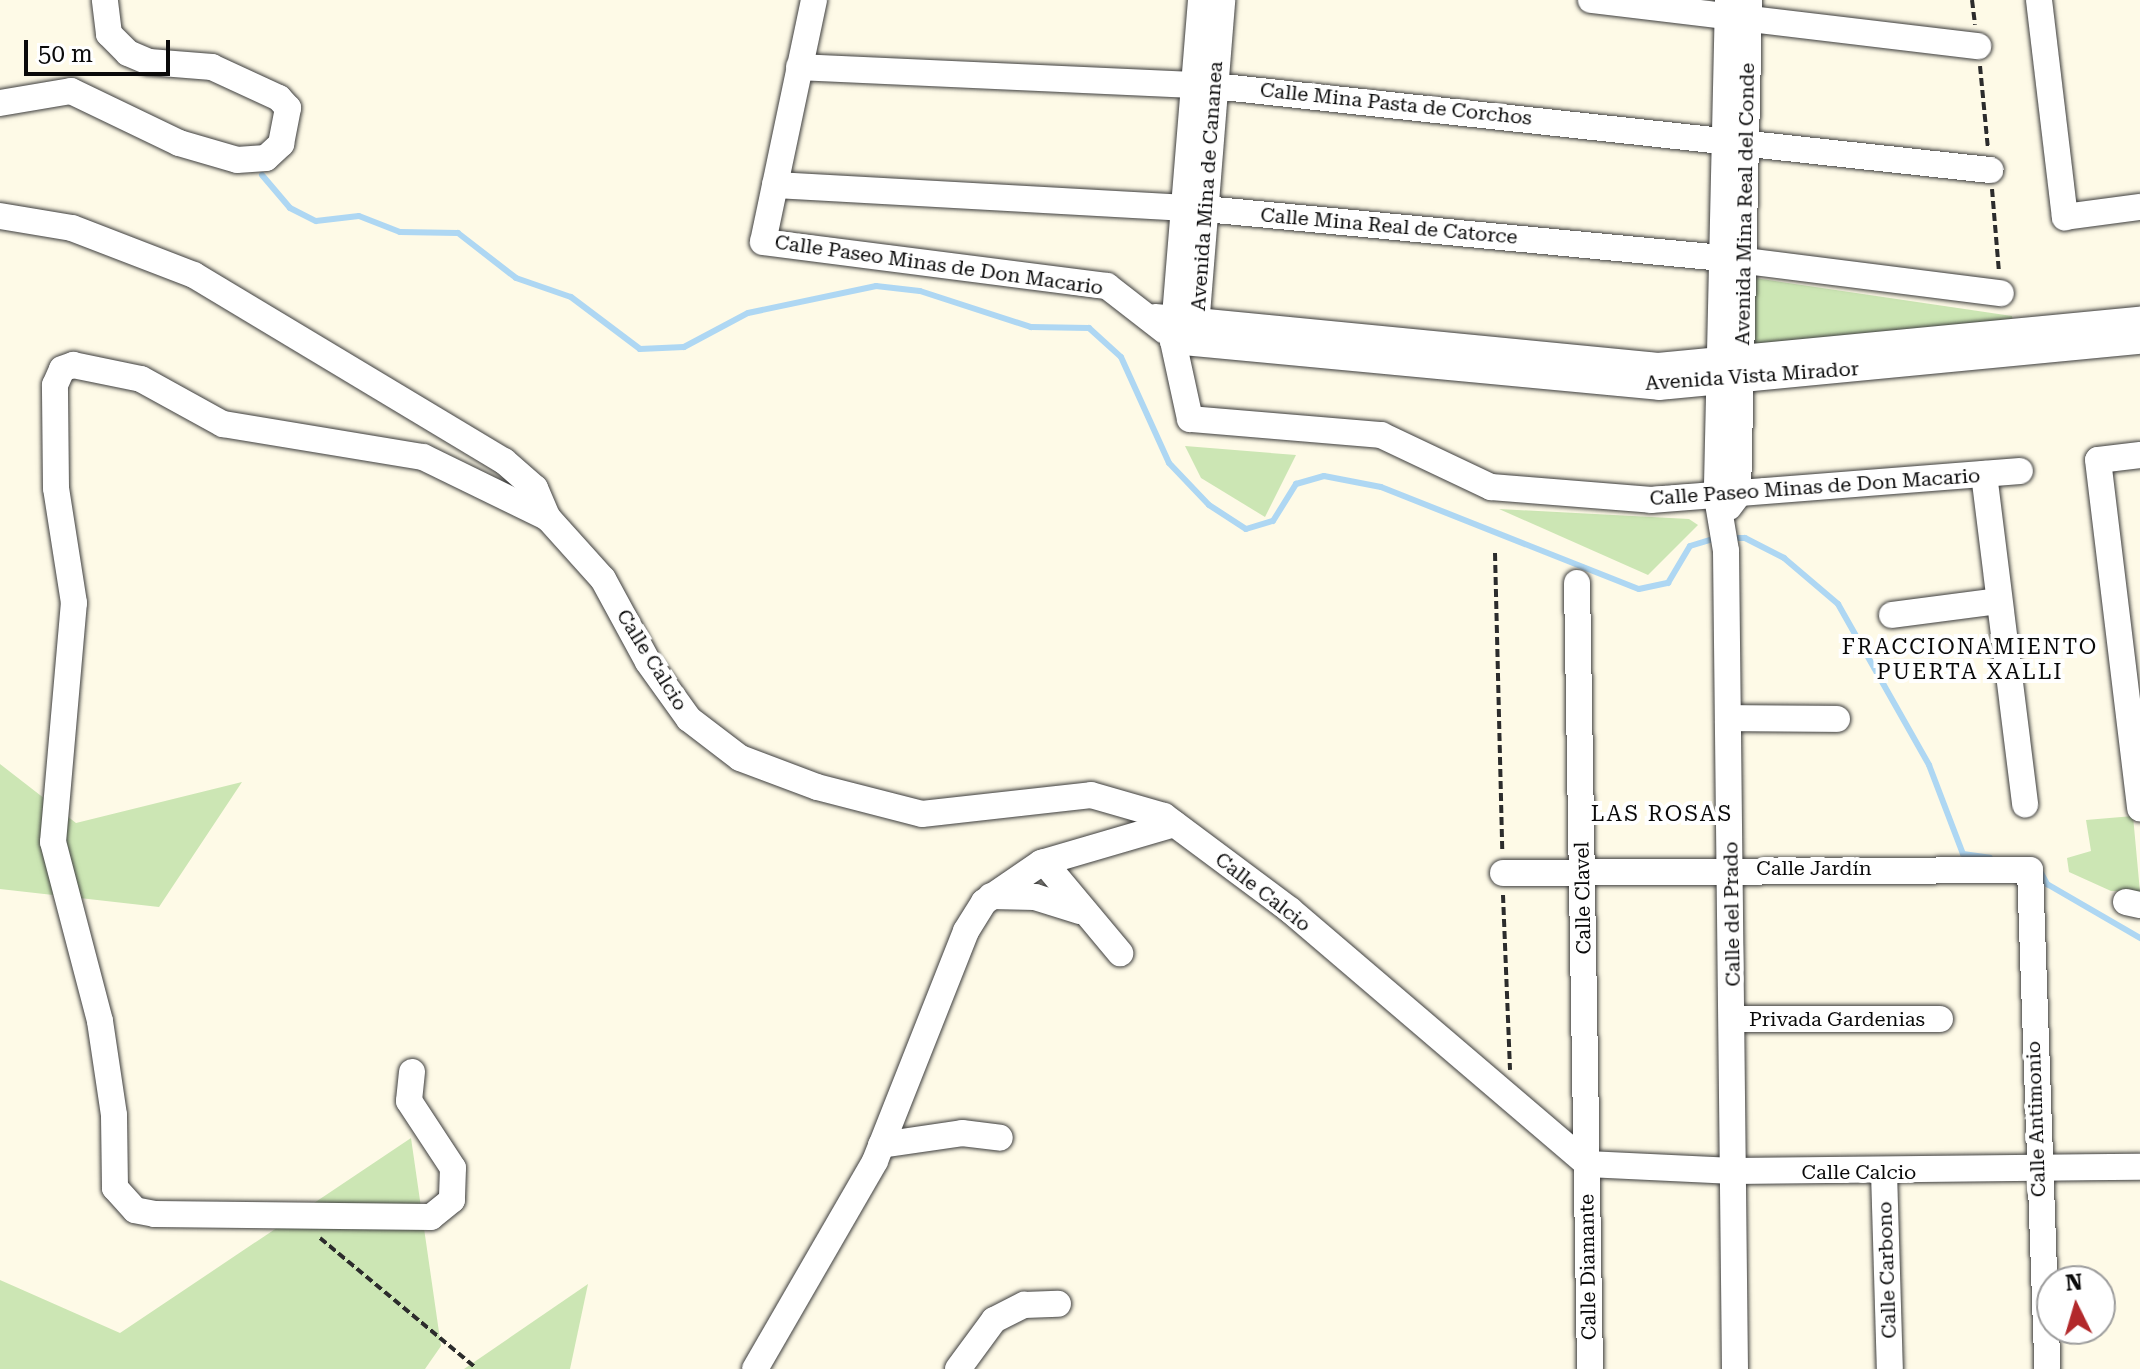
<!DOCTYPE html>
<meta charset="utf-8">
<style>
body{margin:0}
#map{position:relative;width:2140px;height:1369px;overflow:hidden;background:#fefae7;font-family:"Roboto Serif",serif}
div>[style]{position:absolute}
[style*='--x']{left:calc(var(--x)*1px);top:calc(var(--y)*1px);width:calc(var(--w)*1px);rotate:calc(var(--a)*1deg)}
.green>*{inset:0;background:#cce6b4}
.stream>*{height:6px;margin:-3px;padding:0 3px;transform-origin:3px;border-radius:3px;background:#aed7f3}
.path>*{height:4px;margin-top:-2px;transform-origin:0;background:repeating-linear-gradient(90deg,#2c2c2c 0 8px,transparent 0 12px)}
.roads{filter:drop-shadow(0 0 2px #3d3d3d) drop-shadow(0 0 2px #3d3d3d)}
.minor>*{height:26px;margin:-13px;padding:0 13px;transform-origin:13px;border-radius:13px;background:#fff}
span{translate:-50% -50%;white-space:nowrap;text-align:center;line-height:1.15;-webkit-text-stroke:8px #fff;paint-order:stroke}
.street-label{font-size:20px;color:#0a0a0a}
.neighbourhood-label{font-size:22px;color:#0a0a0a;letter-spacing:2px}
.north{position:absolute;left:2036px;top:1265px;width:80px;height:80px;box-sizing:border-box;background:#fff;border:2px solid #9d9d9d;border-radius:50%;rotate:355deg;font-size:22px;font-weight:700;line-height:32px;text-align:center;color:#0a0a0a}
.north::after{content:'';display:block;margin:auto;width:28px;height:36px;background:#b2292b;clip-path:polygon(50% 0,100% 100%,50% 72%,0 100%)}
.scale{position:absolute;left:24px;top:40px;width:146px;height:36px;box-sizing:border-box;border:4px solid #0a0a0a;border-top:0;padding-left:10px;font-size:24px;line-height:28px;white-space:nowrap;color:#0a0a0a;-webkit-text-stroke:6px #fff;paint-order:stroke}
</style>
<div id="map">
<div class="green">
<div style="clip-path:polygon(1755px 278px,2012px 316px,2013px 322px,1754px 344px)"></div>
<div style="clip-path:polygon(1185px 446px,1296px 455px,1265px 517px,1201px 478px)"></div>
<div style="clip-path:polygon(1499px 509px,1689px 519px,1698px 525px,1648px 575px)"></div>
<div style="clip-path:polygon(0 764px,76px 823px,242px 782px,159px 907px,0 889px)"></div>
<div style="clip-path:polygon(2133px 816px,2140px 892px,2111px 891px,2069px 872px,2067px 858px,2091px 851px,2086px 820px)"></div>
<div style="clip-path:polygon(411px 1138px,441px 1346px,425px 1369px,0 1369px,0 1280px,120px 1333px)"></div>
<div style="clip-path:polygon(588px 1284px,570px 1369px,464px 1369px)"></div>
</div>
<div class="stream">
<div style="--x:262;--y:175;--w:43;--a:49.7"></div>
<div style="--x:290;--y:208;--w:29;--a:27"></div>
<div style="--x:316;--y:221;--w:43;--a:-6.6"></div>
<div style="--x:359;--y:216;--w:44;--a:21.3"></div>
<div style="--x:400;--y:232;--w:58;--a:1"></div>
<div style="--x:458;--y:233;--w:73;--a:37.8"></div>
<div style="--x:516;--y:278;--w:58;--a:19.1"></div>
<div style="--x:571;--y:297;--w:86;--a:37"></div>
<div style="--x:640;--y:349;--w:44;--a:-2.6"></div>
<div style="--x:684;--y:347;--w:72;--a:-28"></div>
<div style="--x:748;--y:313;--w:131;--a:-11.9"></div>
<div style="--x:876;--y:286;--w:44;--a:6.5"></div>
<div style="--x:920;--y:291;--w:117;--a:18"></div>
<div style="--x:1031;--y:327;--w:58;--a:1"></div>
<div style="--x:1089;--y:328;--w:43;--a:42.2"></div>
<div style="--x:1121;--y:357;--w:116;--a:65.6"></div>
<div style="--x:1169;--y:463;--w:58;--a:46.4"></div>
<div style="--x:1209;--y:505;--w:44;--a:33"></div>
<div style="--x:1246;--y:529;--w:28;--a:-17"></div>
<div style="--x:1273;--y:521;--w:44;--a:-58.1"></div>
<div style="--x:1296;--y:484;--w:29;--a:-16"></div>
<div style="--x:1324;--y:476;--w:58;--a:10.9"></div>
<div style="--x:1381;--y:487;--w:277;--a:21.6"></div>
<div style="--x:1639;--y:589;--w:30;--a:-12"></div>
<div style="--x:1668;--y:583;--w:43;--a:-59.3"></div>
<div style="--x:1690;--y:546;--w:27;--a:-17"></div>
<div style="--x:1731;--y:538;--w:14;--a:0"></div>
<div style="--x:1745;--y:538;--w:44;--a:27.1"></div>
<div style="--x:1784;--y:558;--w:71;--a:40.4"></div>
<div style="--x:1838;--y:604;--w:185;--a:60.5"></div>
<div style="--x:1929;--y:765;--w:95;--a:69.1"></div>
<div style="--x:1963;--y:854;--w:27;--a:8"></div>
<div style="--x:2041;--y:873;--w:13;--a:61"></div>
<div style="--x:2047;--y:884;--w:108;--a:30.1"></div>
</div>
<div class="path">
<div style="--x:1972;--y:0;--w:25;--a:83"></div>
<div style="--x:1980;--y:66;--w:83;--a:84.5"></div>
<div style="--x:1992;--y:189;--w:83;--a:85.2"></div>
<div style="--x:1495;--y:553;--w:297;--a:88.6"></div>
<div style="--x:1503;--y:895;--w:175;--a:87.7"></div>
<div style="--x:320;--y:1238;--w:204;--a:39.8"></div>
</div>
<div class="roads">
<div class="minor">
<div style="--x:814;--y:0;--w:247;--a:101.9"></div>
<div style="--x:763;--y:242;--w:347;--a:7.3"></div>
<div style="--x:1107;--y:286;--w:73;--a:37.8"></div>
<div style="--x:1201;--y:0;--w:342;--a:94.7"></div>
<div style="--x:1173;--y:341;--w:80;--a:77.7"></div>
<div style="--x:1190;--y:419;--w:192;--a:4.8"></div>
<div style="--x:1381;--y:435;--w:122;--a:25.3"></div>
<div style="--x:1491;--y:487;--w:161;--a:4.6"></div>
<div style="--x:1651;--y:500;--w:370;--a:-4.5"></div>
<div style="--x:1591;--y:0;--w:390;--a:6.8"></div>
<div style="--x:1728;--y:0;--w:497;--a:91.3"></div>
<div style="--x:1717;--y:497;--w:55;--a:80.5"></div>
<div style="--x:1726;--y:551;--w:818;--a:89.37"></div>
<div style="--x:2039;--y:0;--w:219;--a:83.2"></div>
<div style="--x:2065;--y:217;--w:76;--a:-7.6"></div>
<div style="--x:799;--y:67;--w:415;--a:2.6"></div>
<div style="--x:1214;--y:86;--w:781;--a:6.18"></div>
<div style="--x:0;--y:103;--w:72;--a:-9.6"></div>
<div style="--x:71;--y:91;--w:120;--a:25.7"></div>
<div style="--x:179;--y:143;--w:60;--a:16.3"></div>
<div style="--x:237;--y:160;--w:29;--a:-4"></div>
<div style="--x:266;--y:158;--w:21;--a:-43"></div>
<div style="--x:281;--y:144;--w:37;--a:-79"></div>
<div style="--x:288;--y:108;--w:13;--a:-132"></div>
<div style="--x:279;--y:98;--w:74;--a:-155.2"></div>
<div style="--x:212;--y:67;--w:63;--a:-175.5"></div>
<div style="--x:149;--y:62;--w:23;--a:-157"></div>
<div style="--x:128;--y:53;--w:27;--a:-135"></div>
<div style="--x:109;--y:34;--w:34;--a:-97"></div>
<div style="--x:775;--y:185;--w:431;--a:3.2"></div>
<div style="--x:1205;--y:209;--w:519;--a:5.41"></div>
<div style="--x:1722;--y:258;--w:281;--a:7.2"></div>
<div style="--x:0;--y:216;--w:73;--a:9.5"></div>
<div style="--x:72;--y:228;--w:131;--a:21.1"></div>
<div style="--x:194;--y:275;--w:362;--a:31"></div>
<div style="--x:504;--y:461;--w:41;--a:41.1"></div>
<div style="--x:535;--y:488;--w:33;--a:67"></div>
<div style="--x:548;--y:518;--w:82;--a:48"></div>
<div style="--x:603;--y:579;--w:94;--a:61.5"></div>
<div style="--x:648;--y:662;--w:70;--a:54.3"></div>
<div style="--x:689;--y:719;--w:64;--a:37.4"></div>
<div style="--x:740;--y:758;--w:82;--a:20.6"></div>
<div style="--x:817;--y:787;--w:108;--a:14.4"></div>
<div style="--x:922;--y:814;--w:170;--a:-6.4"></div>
<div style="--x:1091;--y:795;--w:76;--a:16"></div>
<div style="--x:1164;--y:816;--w:157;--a:36.7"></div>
<div style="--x:1290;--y:910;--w:391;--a:40.5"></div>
<div style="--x:1587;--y:1164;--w:147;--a:2.7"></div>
<div style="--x:1734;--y:1171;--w:406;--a:-0.6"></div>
<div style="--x:1155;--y:317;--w:505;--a:5.56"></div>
<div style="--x:1658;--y:366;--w:484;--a:-5.5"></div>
<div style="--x:1195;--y:339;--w:340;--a:-85.4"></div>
<div style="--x:1173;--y:341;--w:488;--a:5.4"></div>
<div style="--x:1659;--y:387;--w:483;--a:-5.5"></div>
<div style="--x:2140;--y:455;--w:42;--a:173.2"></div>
<div style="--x:2098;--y:460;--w:351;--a:83.1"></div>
<div style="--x:1984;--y:474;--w:333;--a:82.9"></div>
<div style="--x:1729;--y:507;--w:15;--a:-53"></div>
<div style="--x:1738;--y:495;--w:495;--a:-88.7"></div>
<div style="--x:1577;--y:583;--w:786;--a:89.05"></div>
<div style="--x:1892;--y:615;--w:107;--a:-7.5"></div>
<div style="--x:1728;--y:718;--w:109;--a:0.5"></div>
<div style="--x:1044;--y:862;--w:119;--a:50.1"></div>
<div style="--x:1503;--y:873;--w:527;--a:-0.33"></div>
<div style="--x:2030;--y:870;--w:499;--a:88"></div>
<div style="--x:991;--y:896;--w:44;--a:1.3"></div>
<div style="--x:1035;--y:897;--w:47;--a:17.3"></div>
<div style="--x:2126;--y:902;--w:14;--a:12"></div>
<div style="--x:1734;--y:1019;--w:206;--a:0"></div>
<div style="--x:412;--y:1072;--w:29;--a:96"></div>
<div style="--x:409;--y:1101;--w:80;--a:56.7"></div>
<div style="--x:453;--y:1168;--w:32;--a:92"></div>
<div style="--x:452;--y:1200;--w:27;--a:141"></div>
<div style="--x:431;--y:1217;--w:276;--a:-179.4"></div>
<div style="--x:155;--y:1214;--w:20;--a:-169"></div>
<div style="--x:135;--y:1210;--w:30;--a:-132"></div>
<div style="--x:115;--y:1188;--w:73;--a:-90.8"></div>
<div style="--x:114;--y:1115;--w:95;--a:-98.5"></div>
<div style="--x:100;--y:1021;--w:185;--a:-104.7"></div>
<div style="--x:53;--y:842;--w:240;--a:-85"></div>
<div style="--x:74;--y:603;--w:116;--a:-98.9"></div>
<div style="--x:56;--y:488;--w:103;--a:-90.6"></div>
<div style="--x:55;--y:385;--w:17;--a:-66"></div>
<div style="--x:62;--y:369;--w:12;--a:-20"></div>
<div style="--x:73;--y:365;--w:69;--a:11.6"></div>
<div style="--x:141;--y:379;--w:94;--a:28.8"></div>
<div style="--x:223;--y:424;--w:203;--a:9.4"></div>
<div style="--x:423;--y:457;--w:139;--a:26"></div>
<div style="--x:881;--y:1145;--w:82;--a:-8.4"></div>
<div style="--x:962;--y:1133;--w:38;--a:7"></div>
<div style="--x:1884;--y:1172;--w:197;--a:88.3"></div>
<div style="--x:755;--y:1369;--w:240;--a:-60"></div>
<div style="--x:875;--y:1161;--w:247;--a:-68.4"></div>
<div style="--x:966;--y:931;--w:34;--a:-58"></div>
<div style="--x:984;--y:902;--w:69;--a:-34.4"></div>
<div style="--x:1041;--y:863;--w:139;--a:-16.3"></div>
<div style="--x:958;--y:1369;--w:61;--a:-53.7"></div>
<div style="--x:994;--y:1320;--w:34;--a:-27"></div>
<div style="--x:1024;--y:1305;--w:34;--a:-2"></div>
</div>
</div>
<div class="street-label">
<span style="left:1396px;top:104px;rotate:6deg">Calle Mina Pasta de Corchos</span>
<span style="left:1207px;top:186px;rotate:-86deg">Avenida Mina de Cananea</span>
<span style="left:1745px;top:204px;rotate:-89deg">Avenida Mina Real del Conde</span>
<span style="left:1389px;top:226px;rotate:5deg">Calle Mina Real de Catorce</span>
<span style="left:939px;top:265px;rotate:8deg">Calle Paseo Minas de Don Macario</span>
<span style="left:1752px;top:376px;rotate:-4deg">Avenida Vista Mirador</span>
<span style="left:1815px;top:487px;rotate:-4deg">Calle Paseo Minas de Don Macario</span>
<span style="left:652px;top:660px;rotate:58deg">Calle Calcio</span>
<span style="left:1814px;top:868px">Calle Jardín</span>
<span style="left:1263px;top:892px;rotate:38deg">Calle Calcio</span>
<span style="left:1583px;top:898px;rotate:-91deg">Calle Clavel</span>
<span style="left:1732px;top:914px;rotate:-91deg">Calle del Prado</span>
<span style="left:1837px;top:1019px">Privada Gardenias</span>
<span style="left:2036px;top:1119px;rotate:-92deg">Calle Antimonio</span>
<span style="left:1859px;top:1172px">Calle Calcio</span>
<span style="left:1588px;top:1267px;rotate:-91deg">Calle Diamante</span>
<span style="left:1887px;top:1270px;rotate:-92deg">Calle Carbono</span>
</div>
<div class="neighbourhood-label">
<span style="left:1970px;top:659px">FRACCIONAMIENTO<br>PUERTA XALLI</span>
<span style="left:1662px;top:814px">LAS ROSAS</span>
</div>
<div class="north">N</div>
<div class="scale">50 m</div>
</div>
